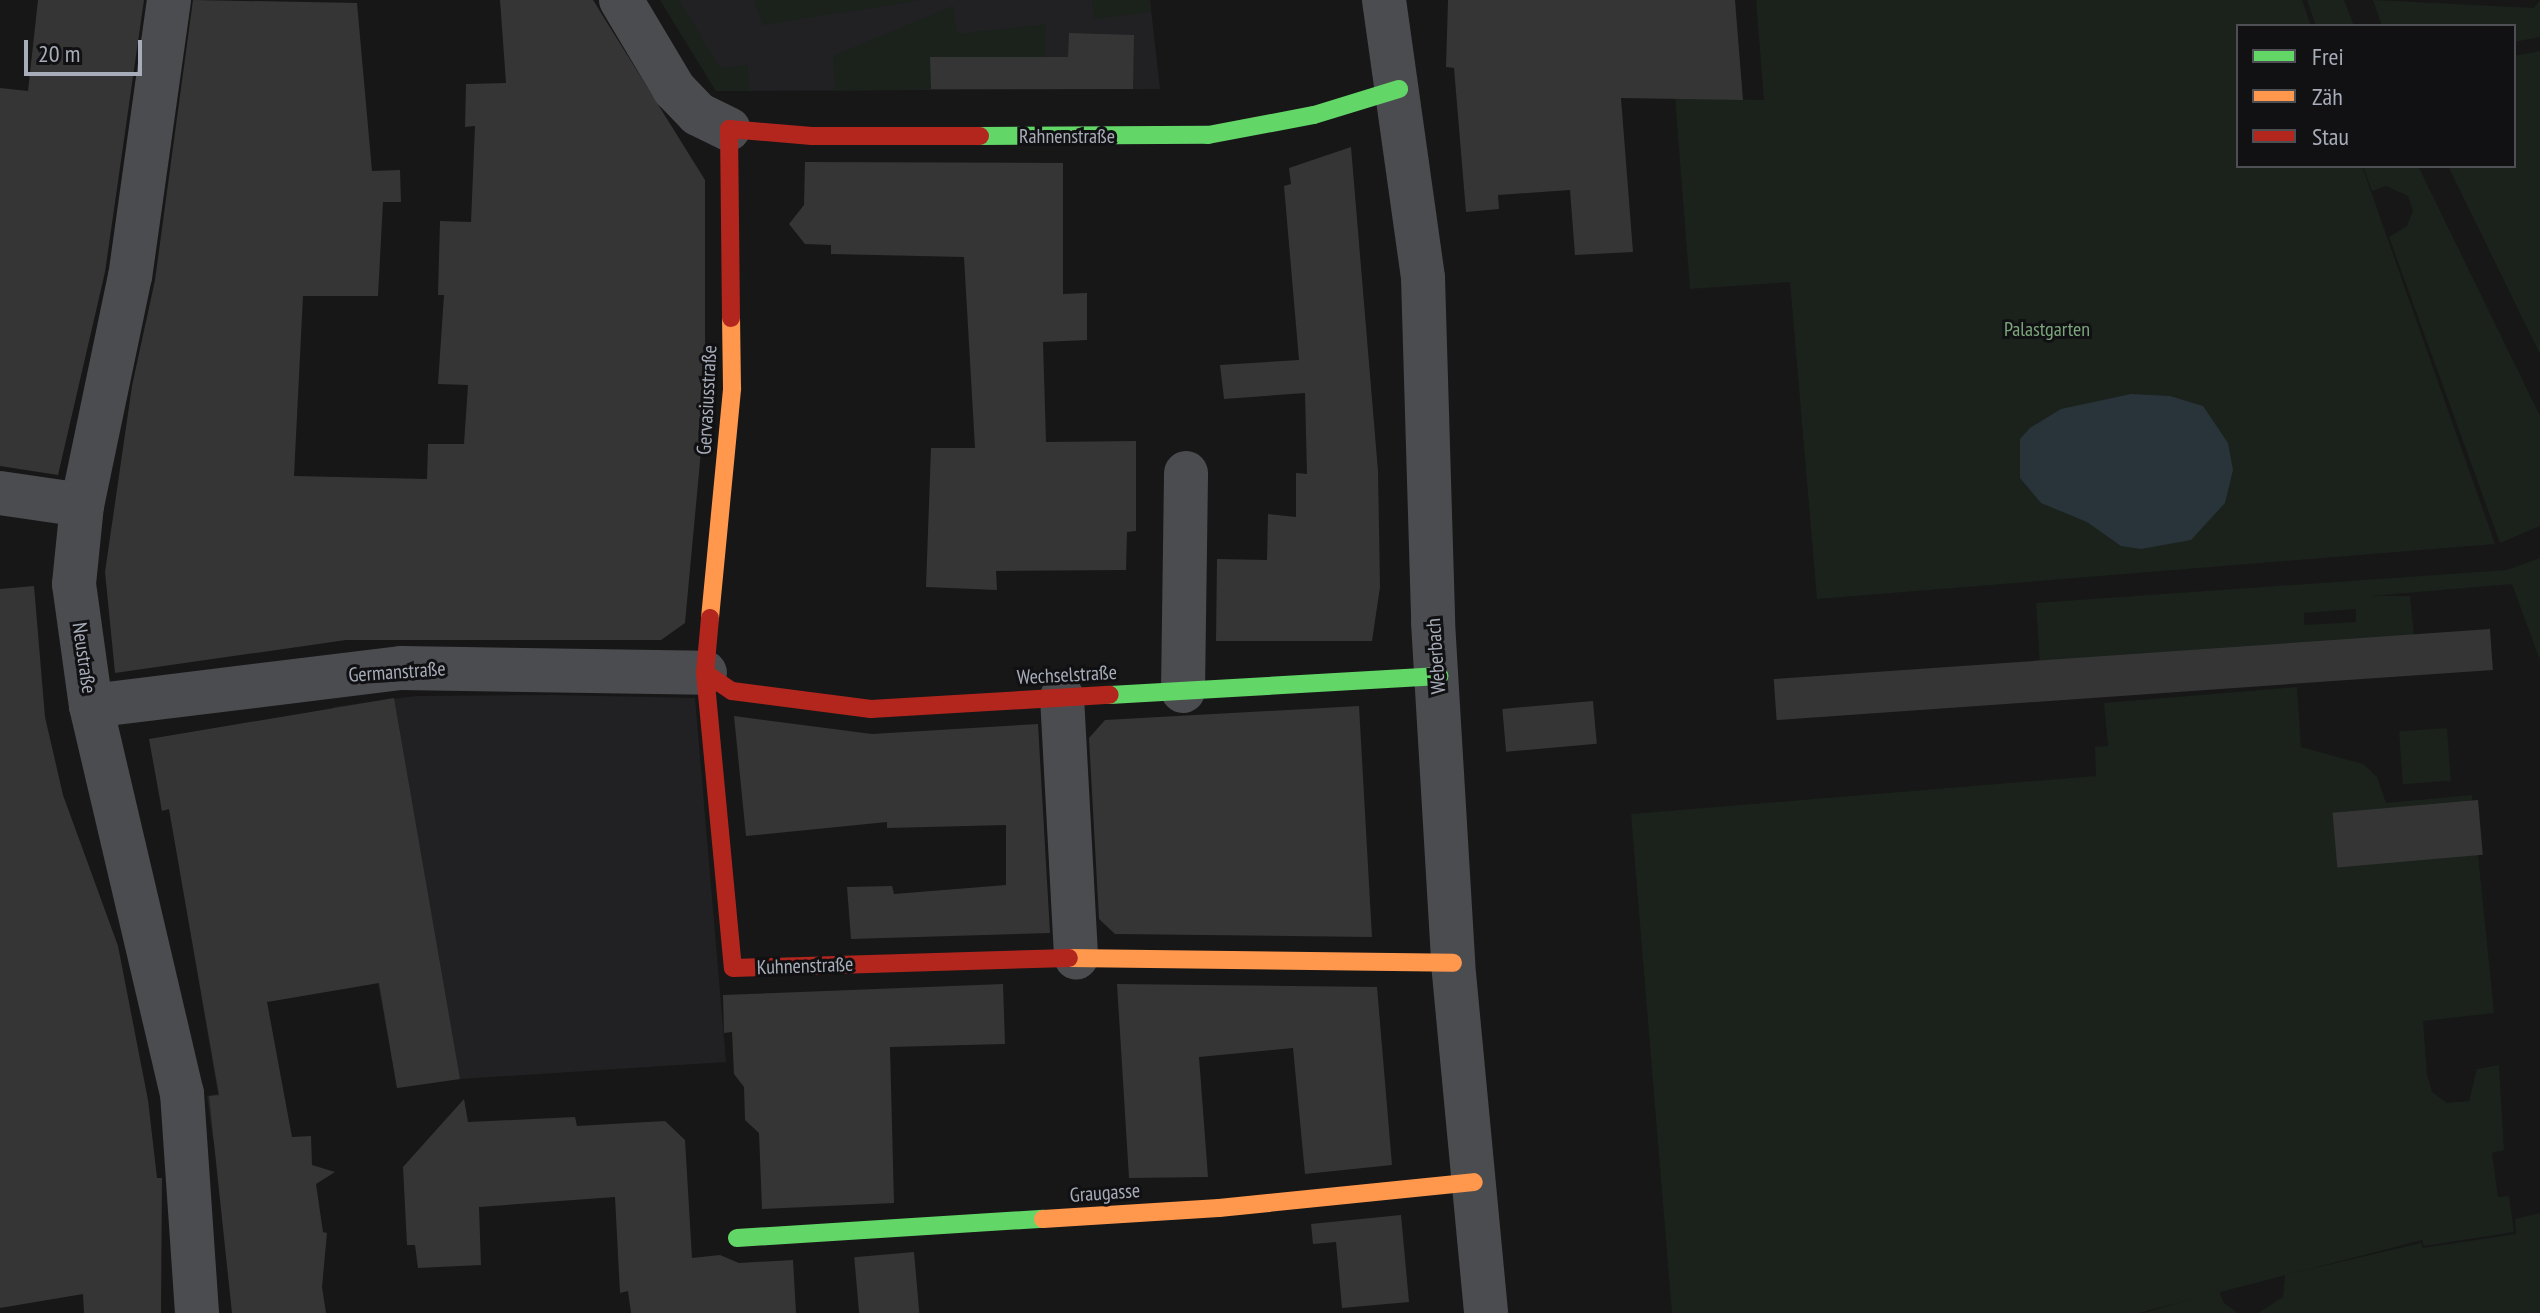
<!DOCTYPE html>
<meta charset="utf-8">
<style>
body{margin:0}
#map{position:relative;width:2540px;height:1313px;overflow:hidden;background:#171717;font-family:"PT Sans Narrow",sans-serif}
div>[style]{position:absolute}
[style*='--x']{left:calc(var(--x)*1px);top:calc(var(--y)*1px);width:calc(var(--w)*1px);rotate:calc(var(--a)*1deg)}
.built>*{inset:0;background:#212123}
.green>*{inset:0;background:#1a221b;transform-origin:0 0}
.water>*{inset:0;background:#29333a}
.building>*{inset:0;background:#353536;transform-origin:0 0}
.street>*{height:44px;margin:-22px;padding:0 22px;transform-origin:22px;border-radius:22px;background:#4b4c50}
.fast>*{height:18px;margin:-9px;padding:0 9px;transform-origin:9px;border-radius:9px;background:#63d668}
.slow>*{height:18px;margin:-9px;padding:0 9px;transform-origin:9px;border-radius:9px;background:#ff974d}
.jam>*{height:18px;margin:-9px;padding:0 9px;transform-origin:9px;border-radius:9px;background:#b3261e}
span{translate:-50% -50%;white-space:nowrap;text-align:center;line-height:1.15;-webkit-text-stroke:6px #111113;paint-order:stroke}
.street-label{font-size:20px;color:#a7adb9}
.park-label{font-size:20px;color:#7ca67c}
.legend{position:absolute;left:2236px;top:24px;width:280px;height:144px;box-sizing:border-box;background:#111113;border:2px solid #4d4f55;margin:0;padding:10px 14px;list-style:none;font-size:24px;color:#a7adb9}
.legend li{display:flex;align-items:center;gap:16px;height:40px}
.legend b{width:40px;border:2px solid #4d4f55}
.scale{position:absolute;left:24px;top:40px;width:118px;height:36px;box-sizing:border-box;border:4px solid #a7adb9;border-top:0;padding-left:10px;font-size:24px;line-height:28px;white-space:nowrap;color:#a7adb9;-webkit-text-stroke:6px #111113;paint-order:stroke}
</style>
<div id="map">
<div class="built">
<div style="clip-path:polygon(660px 0,1150px 0,1160px 89px,716px 91px)"></div>
<div style="clip-path:polygon(553px 695px,695px 698px,726px 1062px,460px 1079px,397px 1088px,378px 983px,267px 1002px,284px 1137px,213px 1141px,207px 1096px,218px 1094px,169px 809px,344px 780px,333px 707px,416px 696px)"></div>
</div>
<div class="green">
<div style="clip-path:polygon(660px 0,679px 0,720px 68px,748px 65px,749px 91px,716px 91px)"></div>
<div style="clip-path:polygon(754px 0,922px 0,763px 25px)"></div>
<div style="clip-path:polygon(1092px 0,1150px 0,1151px 12px,1094px 19px)"></div>
<div style="clip-path:polygon(1756px 0,2302px 0,2311px 26px,2238px 26px,2238px 166px,2362px 166px,2495px 544px,1817px 599px,1790px 282px,1690px 289px,1675px 98px,1764px 100px)"></div>
<div style="clip-path:polygon(2307px 0,2344px 0,2354px 26px,2316px 26px)"></div>
<div style="clip-path:polygon(2373px 0,2534px 8px,2540px 0,2540px 37px,2514px 42px,2514px 26px,2382px 26px)"></div>
<div style="clip-path:polygon(953px 6px,957px 34px,1046px 24px,1046px 57px,931px 57px,931px 89px,835px 91px,833px 56px)"></div>
<div style="clip-path:polygon(2540px 51px,2540px 354px,2448px 166px,2514px 166px,2514px 56px)"></div>
<div style="clip-path:polygon(2363px 166px,2418px 166px,2540px 416px,2540px 526px,2500px 543px,2389px 237px,2407px 226px,2413px 211px,2408px 196px,2386px 186px,2372px 191px)"></div>
<div style="clip-path:polygon(evenodd,2540px 558px,2540px 660px,2512px 584px,2371px 596px,2410px 596px,2414px 635px,2040px 665px,2036px 603px,2507px 570px,2540px 558px,2356px 609px,2356px 622px,2304px 625px,2304px 613px,2356px 609px)"></div>
<div style="clip-path:polygon(2297px 687px,2301px 747px,2363px 764px,2377px 777px,2386px 803px,2472px 795px,2494px 1013px,2423px 1021px,2427px 1074px,2432px 1092px,2447px 1103px,2469px 1101px,2477px 1069px,2499px 1065px,2504px 1150px,2492px 1153px,2498px 1197px,2509px 1196px,2514px 1232px,2424px 1246px,2422px 1240px,2139px 1313px,1672px 1313px,1631px 814px,2096px 776px,2095px 747px,2108px 746px,2104px 703px)"></div>
<div style="left:2447px;top:728px;width:53px;height:48px;rotate:86deg"></div>
<div style="clip-path:polygon(2540px 1213px,2540px 1313px,2258px 1313px,2283px 1297px,2285px 1275px,2421px 1243px,2423px 1248px,2516px 1234px,2515px 1219px)"></div>
<div style="clip-path:polygon(2219px 1291px,2224px 1303px,2238px 1313px,2144px 1313px)"></div>
</div>
<div class="water">
<div style="clip-path:polygon(2131px 394px,2170px 396px,2203px 406px,2228px 443px,2233px 470px,2225px 503px,2191px 540px,2141px 549px,2121px 546px,2087px 522px,2041px 503px,2020px 478px,2020px 439px,2030px 428px,2061px 409px)"></div>
</div>
<div class="building">
<div style="clip-path:polygon(38px 0,144px 0,105px 272px,58px 475px,0 466px,0 88px,28px 91px)"></div>
<div style="clip-path:polygon(193px 0,357px 3px,372px 171px,400px 170px,401px 202px,383px 202px,378px 296px,303px 296px,294px 476px,427px 479px,428px 444px,464px 444px,468px 385px,438px 384px,444px 295px,438px 295px,440px 221px,471px 222px,475px 126px,465px 127px,466px 84px,506px 83px,500px 0,593px 0,705px 180px,705px 408px,685px 623px,661px 640px,346px 640px,115px 673px,105px 572px,132px 386px,155px 280px)"></div>
<div style="clip-path:polygon(1448px 0,1735px 0,1743px 100px,1621px 98px,1633px 252px,1575px 255px,1570px 190px,1498px 195px,1499px 209px,1466px 212px,1454px 68px,1446px 67px)"></div>
<div style="clip-path:polygon(1069px 33px,1134px 35px,1133px 89px,931px 89px,930px 57px,1068px 57px)"></div>
<div style="clip-path:polygon(1351px 147px,1378px 471px,1380px 587px,1372px 641px,1216px 641px,1217px 559px,1267px 560px,1268px 514px,1296px 517px,1296px 473px,1307px 474px,1305px 393px,1224px 399px,1220px 365px,1299px 360px,1284px 186px,1291px 184px,1289px 168px)"></div>
<div style="clip-path:polygon(805px 162px,1063px 163px,1063px 294px,1087px 293px,1087px 340px,1043px 342px,1046px 442px,1136px 441px,1136px 531px,1127px 532px,1126px 570px,996px 571px,997px 590px,926px 587px,931px 448px,975px 448px,964px 257px,831px 254px,831px 245px,805px 244px,789px 224px,804px 205px)"></div>
<div style="clip-path:polygon(34px 586px,45px 717px,63px 795px,118px 946px,148px 1100px,157px 1178px,162px 1178px,161px 1313px,84px 1313px,83px 1294px,0 1308px,0 589px)"></div>
<div style="left:2490px;top:629px;width:41px;height:718px;rotate:86deg"></div>
<div style="clip-path:polygon(394px 698px,460px 1079px,397px 1088px,379px 983px,267px 1002px,292px 1137px,311px 1136px,312px 1165px,335px 1172px,316px 1184px,323px 1232px,327px 1233px,322px 1287px,326px 1313px,232px 1313px,209px 1096px,219px 1095px,169px 809px,162px 811px,149px 739px)"></div>
<div style="left:1593px;top:701px;width:43px;height:91px;rotate:85deg"></div>
<div style="clip-path:polygon(1359px 706px,1372px 937px,1115px 934px,1099px 919px,1089px 738px,1105px 720px)"></div>
<div style="clip-path:polygon(734px 716px,872px 734px,1038px 724px,1050px 933px,851px 939px,847px 887px,892px 886px,894px 894px,1006px 885px,1006px 825px,887px 828px,887px 822px,746px 836px)"></div>
<div style="left:2478px;top:800px;width:55px;height:146px;rotate:85deg"></div>
<div style="clip-path:polygon(1003px 984px,1005px 1044px,890px 1047px,894px 1203px,762px 1209px,759px 1133px,745px 1120px,744px 1087px,734px 1074px,732px 1032px,724px 1033px,723px 995px)"></div>
<div style="clip-path:polygon(1117px 984px,1377px 987px,1392px 1165px,1305px 1174px,1293px 1048px,1199px 1057px,1208px 1177px,1129px 1178px)"></div>
<div style="clip-path:polygon(464px 1099px,468px 1122px,575px 1117px,577px 1126px,665px 1121px,685px 1140px,692px 1258px,720px 1255px,739px 1263px,793px 1260px,796px 1313px,631px 1313px,628px 1291px,620px 1293px,615px 1197px,479px 1207px,481px 1265px,418px 1268px,415px 1245px,407px 1245px,403px 1167px)"></div>
<div style="clip-path:polygon(1401px 1215px,1409px 1302px,1342px 1308px,1336px 1242px,1313px 1244px,1311px 1224px)"></div>
<div style="left:914px;top:1252px;width:61px;height:60px;rotate:85deg"></div>
</div>
<div class="street">
<div style="--x:169;--y:0;--w:279;--a:98"></div>
<div style="--x:130;--y:276;--w:234;--a:101.8"></div>
<div style="--x:82;--y:505;--w:79;--a:95.8"></div>
<div style="--x:74;--y:584;--w:123;--a:82.1"></div>
<div style="--x:91;--y:706;--w:398;--a:76.8"></div>
<div style="--x:182;--y:1093;--w:221;--a:86.1"></div>
<div style="--x:621;--y:0;--w:104;--a:59.2"></div>
<div style="--x:674;--y:89;--w:35;--a:46"></div>
<div style="--x:698;--y:114;--w:34;--a:26"></div>
<div style="--x:1384;--y:0;--w:281;--a:82"></div>
<div style="--x:1423;--y:278;--w:344;--a:88.3"></div>
<div style="--x:1433;--y:622;--w:342;--a:86.6"></div>
<div style="--x:1453;--y:963;--w:352;--a:84.6"></div>
<div style="--x:0;--y:493;--w:83;--a:8.3"></div>
<div style="--x:1183;--y:691;--w:218;--a:-89.2"></div>
<div style="--x:1062;--y:697;--w:261;--a:86.9"></div>
<div style="--x:91;--y:706;--w:312;--a:-7"></div>
<div style="--x:401;--y:668;--w:304;--a:0.9"></div>
</div>
<div class="fast">
<div style="--x:980;--y:136;--w:228;--a:-0.3"></div>
<div style="--x:1208;--y:135;--w:108;--a:-10.7"></div>
<div style="--x:1314;--y:115;--w:89;--a:-17"></div>
<div style="--x:1110;--y:695;--w:330;--a:-3.3"></div>
<div style="--x:737;--y:1238;--w:307;--a:-3.6"></div>
</div>
<div class="slow">
<div style="--x:710;--y:618;--w:231;--a:-84.5"></div>
<div style="--x:732;--y:388;--w:70;--a:-90.8"></div>
<div style="--x:1069;--y:958;--w:384;--a:0.7"></div>
<div style="--x:1043;--y:1219;--w:176;--a:-3.6"></div>
<div style="--x:1219;--y:1208;--w:256;--a:-5.8"></div>
</div>
<div class="jam">
<div style="--x:731;--y:318;--w:189;--a:-90.6"></div>
<div style="--x:729;--y:129;--w:83;--a:4.8"></div>
<div style="--x:812;--y:136;--w:168;--a:0"></div>
<div style="--x:710;--y:618;--w:55;--a:95.2"></div>
<div style="--x:705;--y:673;--w:296;--a:84.6"></div>
<div style="--x:733;--y:968;--w:336;--a:-1.7"></div>
<div style="--x:705;--y:673;--w:32;--a:34"></div>
<div style="--x:732;--y:691;--w:140;--a:7.4"></div>
<div style="--x:871;--y:709;--w:239;--a:-3.4"></div>
</div>
<div class="street-label">
<span style="left:1067px;top:136px">Rahnenstraße</span>
<span style="left:707px;top:400px;rotate:-87deg">Gervasiusstraße</span>
<span style="left:1436px;top:656px;rotate:-94deg">Weberbach</span>
<span style="left:84px;top:658px;rotate:82deg">Neustraße</span>
<span style="left:397px;top:672px;rotate:-4deg">Germanstraße</span>
<span style="left:1067px;top:675px;rotate:-3deg">Wechselstraße</span>
<span style="left:805px;top:966px;rotate:-2deg">Kuhnenstraße</span>
<span style="left:1105px;top:1193px;rotate:-4deg">Graugasse</span>
</div>
<div class="park-label">
<span style="left:2047px;top:329px">Palastgarten</span>
</div>
<ul class="legend">
<li><b style="height:10px;background:#63d668"></b>Frei</li>
<li><b style="height:10px;background:#ff974d"></b>Zäh</li>
<li><b style="height:10px;background:#b3261e"></b>Stau</li>
</ul>
<div class="scale">20 m</div>
</div>
